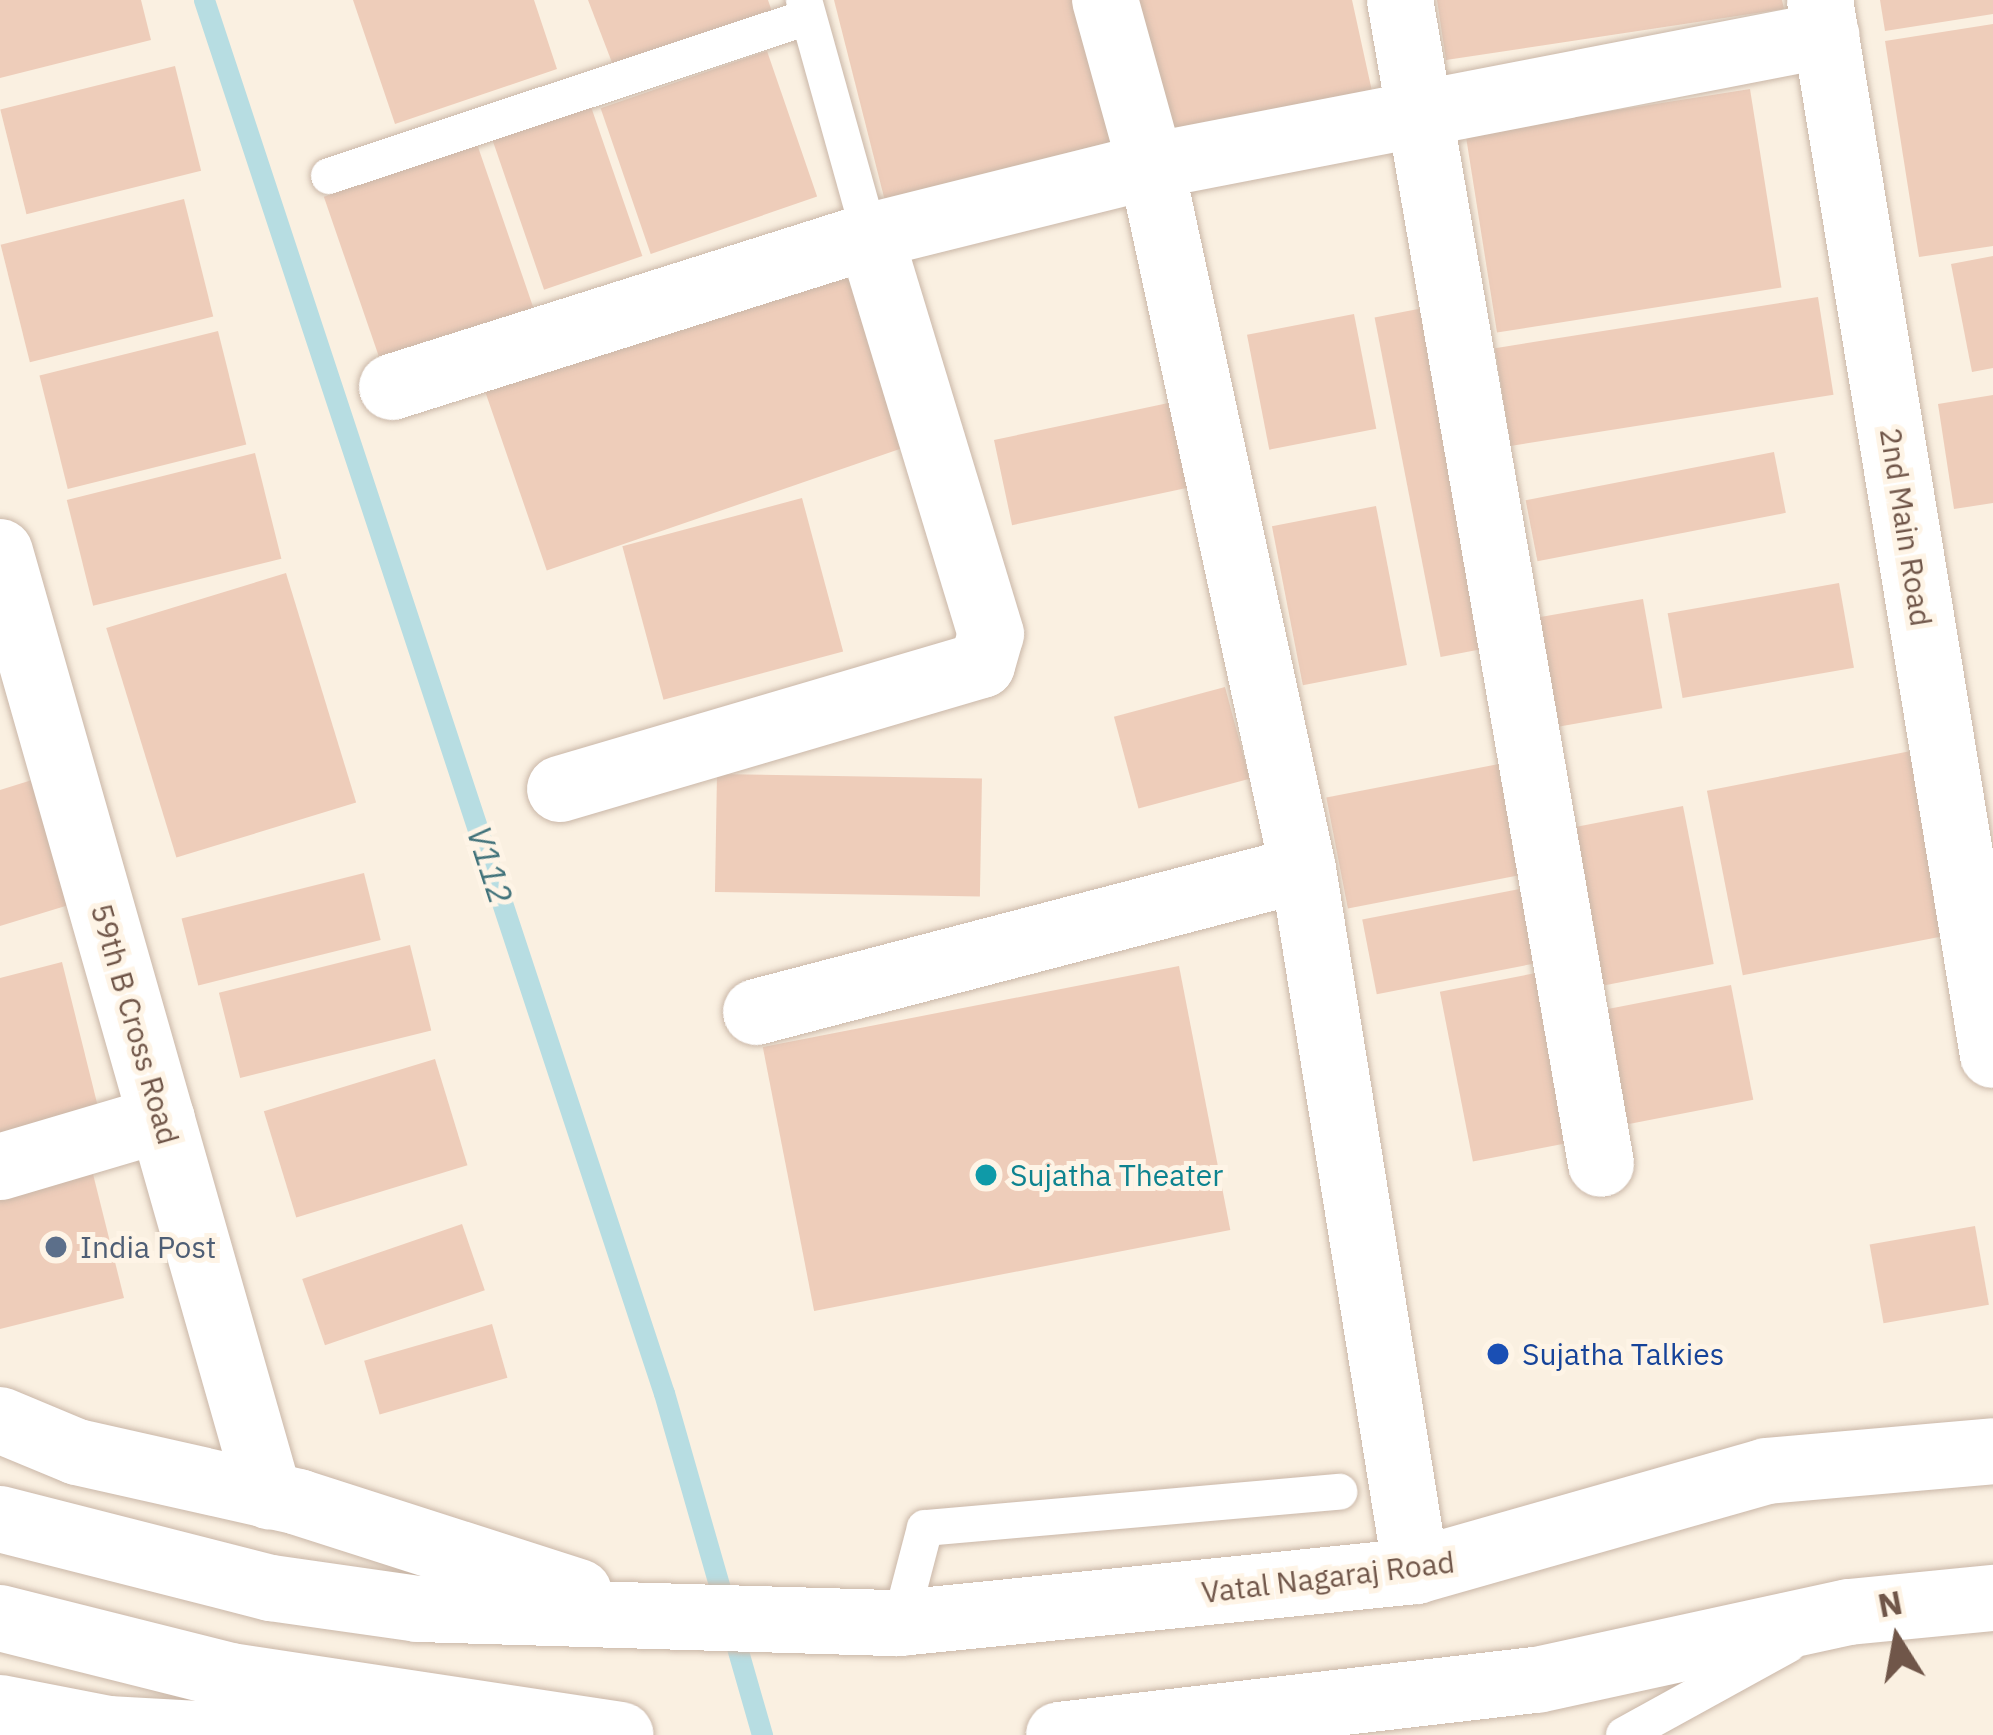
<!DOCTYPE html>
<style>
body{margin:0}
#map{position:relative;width:1993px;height:1735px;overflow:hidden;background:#faf0e1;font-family:"IBM Plex Sans",sans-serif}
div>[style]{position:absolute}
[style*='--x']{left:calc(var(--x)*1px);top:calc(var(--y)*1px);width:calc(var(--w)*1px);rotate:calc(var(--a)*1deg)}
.stream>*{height:21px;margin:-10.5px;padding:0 10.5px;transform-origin:10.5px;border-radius:10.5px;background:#b7dde2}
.building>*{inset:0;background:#eecdba;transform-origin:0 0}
.roads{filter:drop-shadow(0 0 3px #cab7a8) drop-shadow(0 0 3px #cab7a8)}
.lane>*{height:36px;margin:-18px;padding:0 18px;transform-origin:18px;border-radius:18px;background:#fff}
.street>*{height:66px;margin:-33px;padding:0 33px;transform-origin:33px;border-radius:33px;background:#fff}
.secondary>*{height:66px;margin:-33px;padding:0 33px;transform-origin:33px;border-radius:33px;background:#fff}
.dots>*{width:33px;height:33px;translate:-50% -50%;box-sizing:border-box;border:6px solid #fef4e6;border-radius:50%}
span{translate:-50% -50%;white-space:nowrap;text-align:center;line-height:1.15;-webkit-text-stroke:10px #fef4e6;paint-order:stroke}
.street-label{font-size:30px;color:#705649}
.culture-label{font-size:30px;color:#0d838f}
.left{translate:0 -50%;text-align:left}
.service-label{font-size:30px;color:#4e5e75}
.transit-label{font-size:30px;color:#164399}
.water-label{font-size:33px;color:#42737b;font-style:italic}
.north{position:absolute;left:1837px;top:1579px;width:120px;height:120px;-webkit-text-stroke:9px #fef4e6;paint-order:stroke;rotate:349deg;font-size:33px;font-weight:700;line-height:48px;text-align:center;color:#705649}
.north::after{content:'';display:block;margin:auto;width:42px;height:54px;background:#705649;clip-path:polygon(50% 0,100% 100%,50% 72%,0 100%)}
</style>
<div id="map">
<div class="stream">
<div style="--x:204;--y:0;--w:1467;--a:71.73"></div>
<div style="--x:664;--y:1393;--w:356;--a:74"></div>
</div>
<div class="building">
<div style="clip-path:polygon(0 0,141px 0,151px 40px,0 78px)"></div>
<div style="clip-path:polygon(353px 0,534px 0,557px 69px,395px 124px)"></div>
<div style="clip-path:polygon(588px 0,768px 0,773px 15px,616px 73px)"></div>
<div style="clip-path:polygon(834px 0,1085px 0,1126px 158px,889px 217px)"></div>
<div style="clip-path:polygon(1125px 0,1352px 0,1375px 105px,1158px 136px)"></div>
<div style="clip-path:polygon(1437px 0,1782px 0,1784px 9px,1446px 60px)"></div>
<div style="clip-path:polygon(1880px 0,1993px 0,1993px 14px,1885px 31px)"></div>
<div style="clip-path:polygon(1993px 24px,1993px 246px,1919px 257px,1885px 41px)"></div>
<div style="left:767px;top:51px;width:154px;height:176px;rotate:71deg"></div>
<div style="left:175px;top:66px;width:108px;height:180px;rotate:76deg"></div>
<div style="left:1750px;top:89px;width:201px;height:288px;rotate:81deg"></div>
<div style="left:588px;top:98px;width:167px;height:104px;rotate:71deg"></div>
<div style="left:477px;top:144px;width:178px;height:162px;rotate:71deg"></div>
<div style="left:184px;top:199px;width:121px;height:189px;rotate:76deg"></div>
<div style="left:852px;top:256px;width:198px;height:391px;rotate:71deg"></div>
<div style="clip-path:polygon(1993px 256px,1993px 368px,1972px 372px,1951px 264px)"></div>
<div style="left:1818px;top:297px;width:99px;height:327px;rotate:81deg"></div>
<div style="left:1459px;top:301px;width:346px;height:86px;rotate:79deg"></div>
<div style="left:1354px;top:314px;width:117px;height:109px;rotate:79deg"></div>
<div style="left:218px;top:331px;width:117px;height:184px;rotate:76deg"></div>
<div style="clip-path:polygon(1993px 395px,1993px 503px,1954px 509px,1938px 404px)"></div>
<div style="left:1173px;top:402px;width:87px;height:183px;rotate:78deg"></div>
<div style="left:1774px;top:452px;width:62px;height:253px;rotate:79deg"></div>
<div style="left:255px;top:453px;width:109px;height:194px;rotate:76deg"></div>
<div style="left:802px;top:498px;width:159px;height:186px;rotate:75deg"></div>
<div style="left:1376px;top:506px;width:162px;height:106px;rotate:79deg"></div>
<div style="left:286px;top:573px;width:240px;height:188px;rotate:73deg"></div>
<div style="left:1839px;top:583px;width:86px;height:174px;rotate:80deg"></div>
<div style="left:1643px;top:599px;width:111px;height:120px;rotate:80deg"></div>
<div style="left:1225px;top:687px;width:95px;height:115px;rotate:75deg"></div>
<div style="left:1916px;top:750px;width:188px;height:213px;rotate:79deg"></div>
<div style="left:1504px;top:763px;width:113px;height:181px;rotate:79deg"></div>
<div style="left:717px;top:774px;width:265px;height:118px;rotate:1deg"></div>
<div style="clip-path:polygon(32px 780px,72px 904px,0 926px,0 790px)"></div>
<div style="left:1683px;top:806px;width:161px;height:116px;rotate:79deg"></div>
<div style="left:364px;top:873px;width:69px;height:188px;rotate:76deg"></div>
<div style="left:1535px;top:886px;width:76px;height:176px;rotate:79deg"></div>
<div style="left:410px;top:945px;width:88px;height:197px;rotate:76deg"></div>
<div style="clip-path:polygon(62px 962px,100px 1115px,0 1141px,0 978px)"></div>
<div style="left:1179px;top:966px;width:269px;height:424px;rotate:79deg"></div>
<div style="left:1541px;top:972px;width:173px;height:103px;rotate:79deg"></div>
<div style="left:1731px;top:985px;width:117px;height:145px;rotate:79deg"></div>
<div style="left:435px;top:1059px;width:111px;height:179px;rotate:73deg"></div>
<div style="clip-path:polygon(93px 1174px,124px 1298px,0 1329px,0 1197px)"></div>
<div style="left:462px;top:1224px;width:70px;height:169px;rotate:71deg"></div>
<div style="left:1975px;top:1226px;width:80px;height:107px;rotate:80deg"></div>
<div style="left:492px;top:1324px;width:56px;height:133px;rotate:74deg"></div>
</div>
<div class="roads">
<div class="lane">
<div style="--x:804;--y:0;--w:245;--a:74.4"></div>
<div style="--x:329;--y:176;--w:505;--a:-18.36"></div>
<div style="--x:900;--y:1623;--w:98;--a:-75.3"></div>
<div style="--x:925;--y:1528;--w:416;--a:-5"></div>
<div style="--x:1624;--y:1735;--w:187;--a:-28.8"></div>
</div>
<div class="street">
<div style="--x:1105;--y:0;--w:172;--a:74.5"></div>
<div style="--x:1151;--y:166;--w:688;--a:-10.98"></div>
<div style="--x:1400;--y:0;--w:1181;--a:80.2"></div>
<div style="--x:392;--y:387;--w:501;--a:-17.53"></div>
<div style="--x:870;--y:236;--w:290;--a:-14"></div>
<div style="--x:1151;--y:166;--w:719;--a:77.8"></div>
<div style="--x:1303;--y:869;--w:711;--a:80.86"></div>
<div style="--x:0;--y:552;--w:982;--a:74.09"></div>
<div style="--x:560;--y:789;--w:440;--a:-16.4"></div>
<div style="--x:982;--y:665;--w:32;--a:-74"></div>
<div style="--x:991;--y:634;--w:416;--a:-106.9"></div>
<div style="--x:756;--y:1012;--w:565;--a:-14.65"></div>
<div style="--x:0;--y:1167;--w:169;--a:-16.5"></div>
</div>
<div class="secondary">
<div style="--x:1820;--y:0;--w:1069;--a:80.69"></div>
<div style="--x:0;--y:1420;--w:83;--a:22.6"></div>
<div style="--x:77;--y:1452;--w:227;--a:12.7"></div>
<div style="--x:298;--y:1502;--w:295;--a:17.8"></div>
<div style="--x:0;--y:1519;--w:280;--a:14.3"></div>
<div style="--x:271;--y:1588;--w:148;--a:8.1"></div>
<div style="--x:418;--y:1609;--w:482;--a:1.7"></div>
<div style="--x:900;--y:1623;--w:519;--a:-5.75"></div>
<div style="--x:1416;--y:1571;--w:364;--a:-15.9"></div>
<div style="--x:1766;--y:1471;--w:228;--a:-5"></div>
<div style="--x:0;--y:1618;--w:238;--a:14.1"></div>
<div style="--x:231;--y:1676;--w:394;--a:8.6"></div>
<div style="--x:0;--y:1708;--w:110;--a:11"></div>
<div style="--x:108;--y:1729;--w:108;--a:3.2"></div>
<div style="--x:236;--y:1735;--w:142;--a:-2.4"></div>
<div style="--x:1059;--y:1735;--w:481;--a:-6.6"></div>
<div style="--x:1537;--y:1680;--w:319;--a:-12.3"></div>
<div style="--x:1849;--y:1612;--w:145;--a:-5.6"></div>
</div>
</div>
<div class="dots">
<div style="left:986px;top:1175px;background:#0f9aa8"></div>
<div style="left:56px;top:1247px;background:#5c6f8a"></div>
<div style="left:1498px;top:1354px;background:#1a4fb4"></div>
</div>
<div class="street-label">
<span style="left:1906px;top:527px;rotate:81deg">2nd Main Road</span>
<span style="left:135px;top:1024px;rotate:74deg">59th B Cross Road</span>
<span style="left:1328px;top:1577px;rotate:-7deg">Vatal Nagaraj Road</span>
</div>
<div class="culture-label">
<span class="left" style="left:1010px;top:1175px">Sujatha Theater</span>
</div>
<div class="service-label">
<span class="left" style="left:80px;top:1247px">India Post</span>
</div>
<div class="transit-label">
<span class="left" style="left:1522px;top:1354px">Sujatha Talkies</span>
</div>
<div class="water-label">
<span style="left:490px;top:865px;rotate:72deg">V112</span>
</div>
<div class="north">N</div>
</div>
